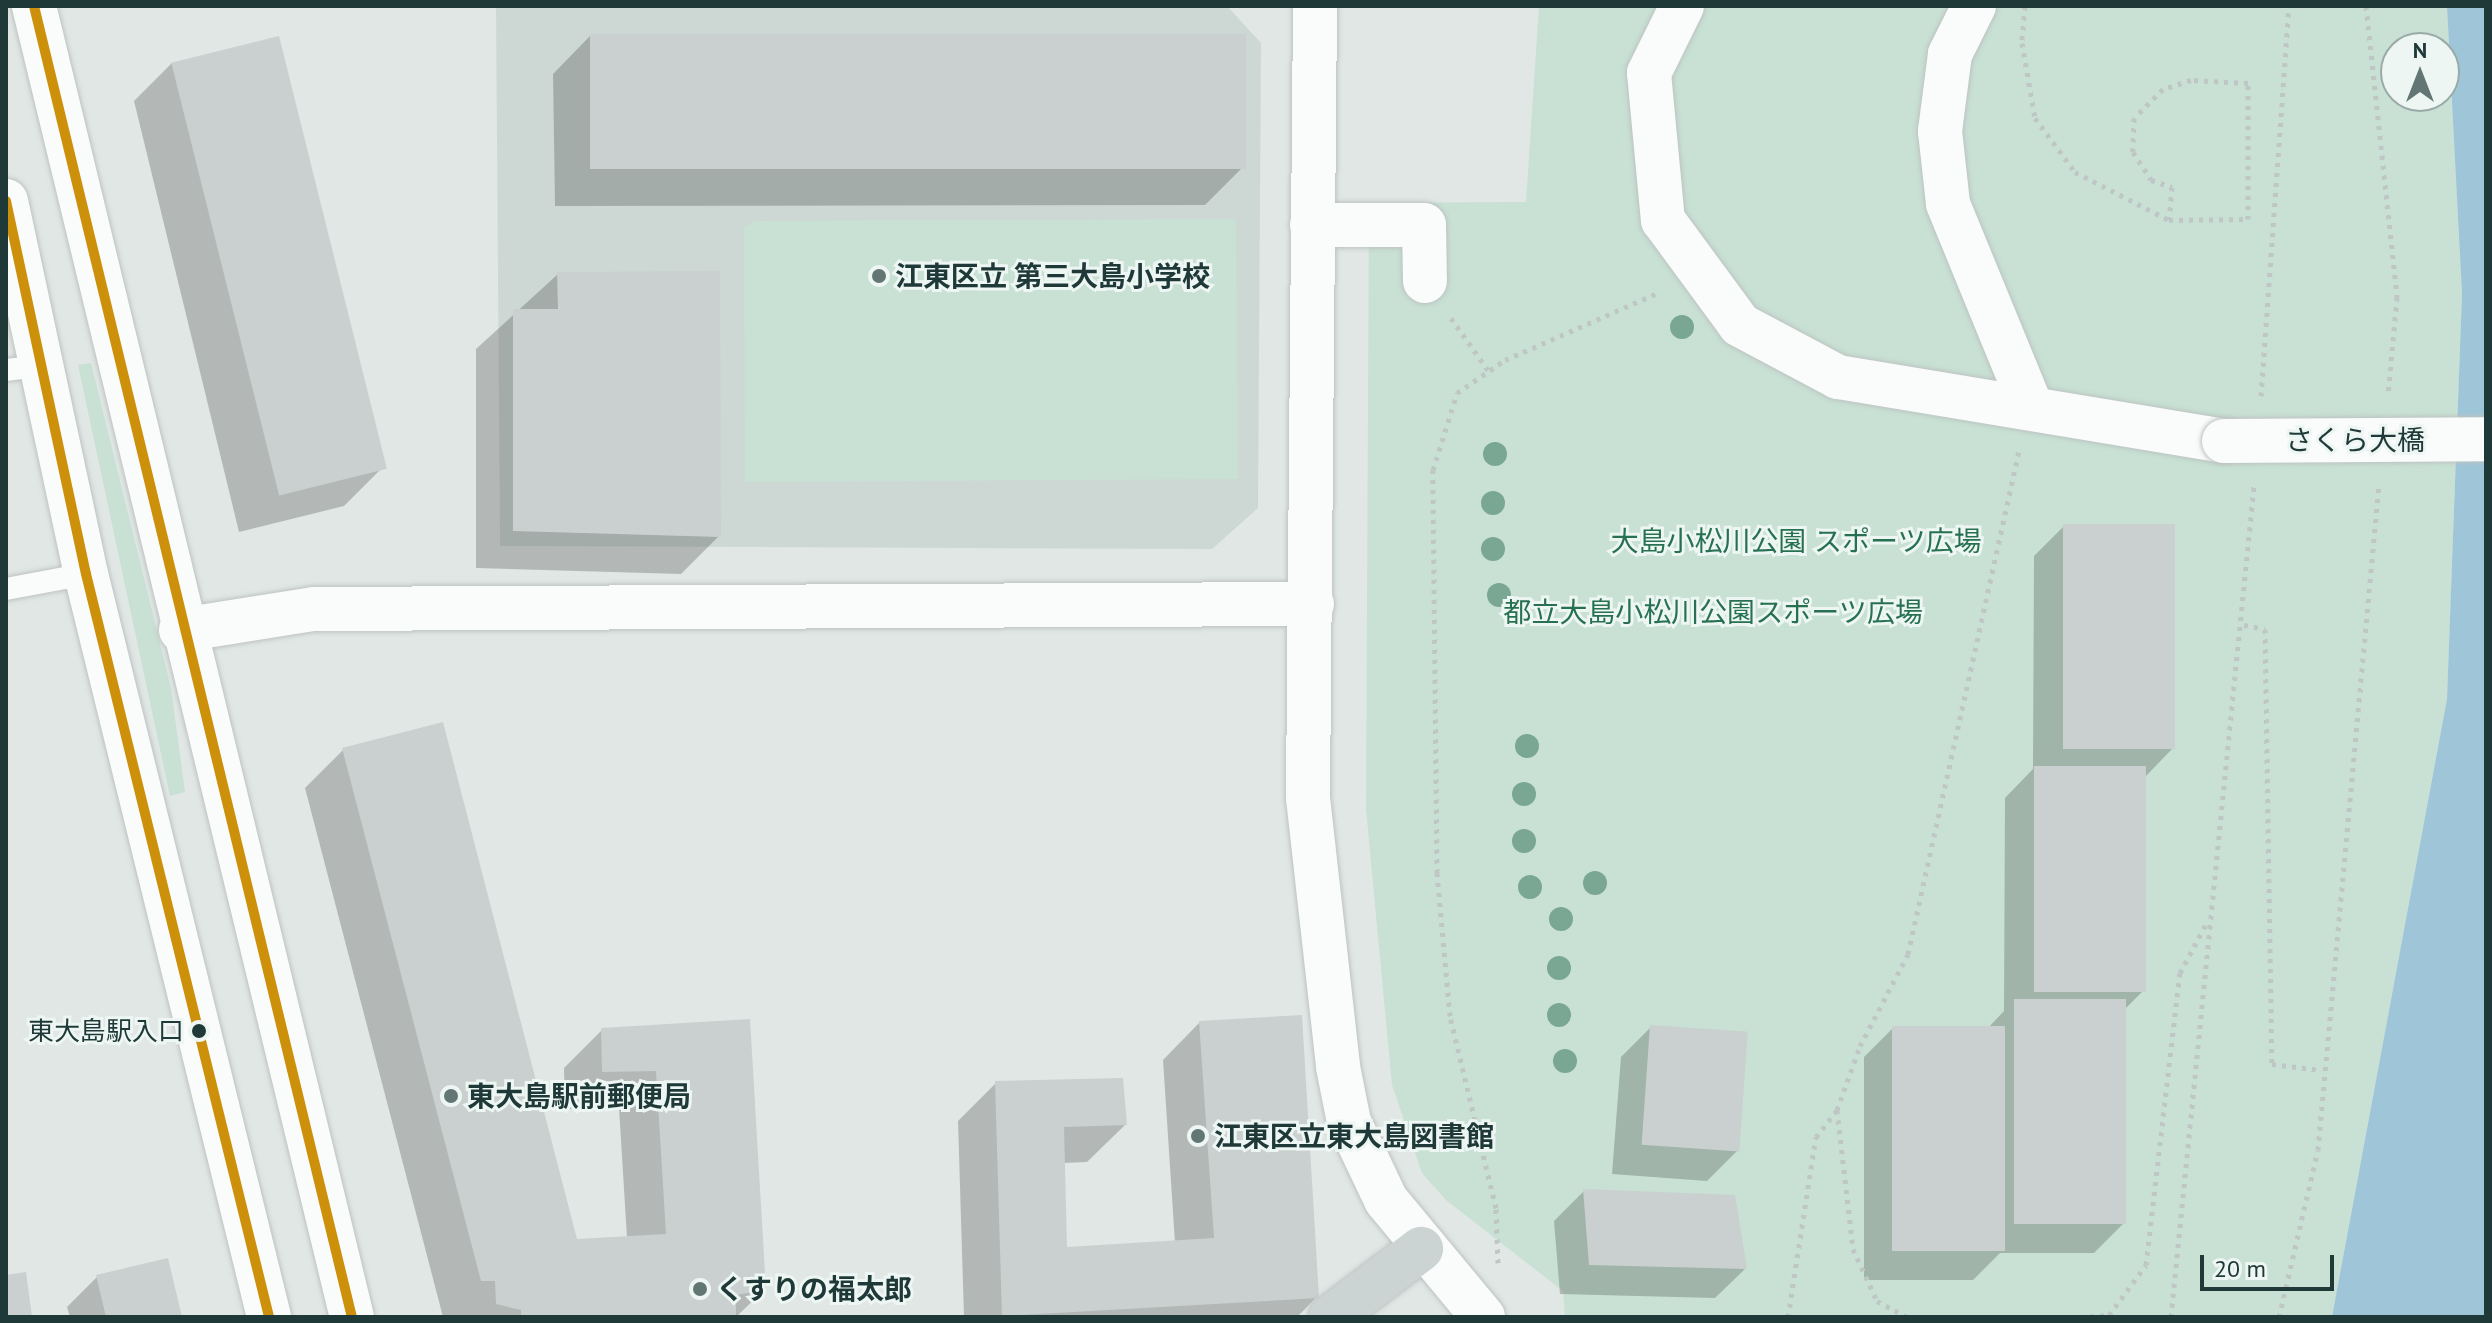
<!DOCTYPE html>
<meta charset="utf-8">
<style>
body{margin:0}
#map{position:relative;width:2492px;height:1323px;overflow:hidden;background:#e0e7e5;font-family:"PT Sans","Noto Sans JP",sans-serif}
div>[style]{position:absolute}
[style*='--x']{left:calc(var(--x)*1px);top:calc(var(--y)*1px);width:calc(var(--w)*1px);rotate:calc(var(--a)*1deg)}
.built>*{inset:0;background:#cdd8d5}
.green>*{inset:0;background:#c8e1d4}
.water>*{inset:0;background:#9ec5d8}
.shadow>*{inset:0;background:#0003}
.building>*{inset:0;background:#cad0cf;transform-origin:0 0}
.path>*{height:5px;margin-top:-2.5px;transform-origin:0;background:repeating-linear-gradient(90deg,#bfc7c6 0 4px,transparent 0 10px)}
.roads{filter:drop-shadow(0 0 2px #bdc3c2) drop-shadow(0 0 2px #bdc3c2)}
.lane>*{height:22px;margin:-11px;padding:0 11px;transform-origin:11px;border-radius:11px;background:#fafbfb}
.street>*{height:44px;margin:-22px;padding:0 22px;transform-origin:22px;border-radius:22px;background:#fafbfb}
.secondary>*{height:44px;margin:-22px;padding:0 22px;transform-origin:22px;border-radius:22px;background:#fafbfb}
.primary>*{height:44px;margin:-22px;padding:0 22px;transform-origin:22px;border-radius:22px;background:#cbd4d3}
.bridges{filter:drop-shadow(0 0 2px #bdc3c2) drop-shadow(0 0 2px #bdc3c2)}
.street-bridge>*{height:44px;margin:-22px;padding:0 22px;transform-origin:22px;border-radius:22px;background:#fafbfb}
.bus-1>*{height:10px;margin:-5px;padding:0 5px;transform-origin:5px;border-radius:5px;background:#cc900b}
.trees>*{width:24px;height:24px;margin:-12px;border-radius:50%;background:#7aa694}
.dots>*{width:22px;height:22px;translate:-50% -50%;box-sizing:border-box;border:4px solid #edf6f3;border-radius:50%}
span{translate:-50% -50%;white-space:nowrap;text-align:center;line-height:1.15;-webkit-text-stroke:6px #edf6f3;paint-order:stroke}
.bus-label{font-size:26px;color:#1e3937}
.right{translate:-100% -50%;text-align:right}
.poi-label{font-size:28px;color:#1e3937;font-weight:700}
.left{translate:0 -50%;text-align:left}
.street-label{font-size:28px;color:#1e3937}
.park-label{font-size:28px;color:#277152}
.frame{position:absolute;inset:0;border:8px solid #1e3937;pointer-events:none}
.north{position:absolute;left:2380px;top:32px;width:80px;height:80px;box-sizing:border-box;background:#edf6f3;border:2px solid #9aaaa8;border-radius:50%;rotate:0deg;font-size:22px;font-weight:700;line-height:32px;text-align:center;color:#1e3937}
.north::after{content:'';display:block;margin:auto;width:28px;height:36px;background:#627674;clip-path:polygon(50% 0,100% 100%,50% 72%,0 100%)}
.scale{position:absolute;left:2200px;top:1255px;width:134px;height:36px;box-sizing:border-box;border:4px solid #1e3937;border-top:0;padding-left:10px;font-size:24px;line-height:28px;white-space:nowrap;color:#1e3937;-webkit-text-stroke:6px #edf6f3;paint-order:stroke}
</style>
<div id="map">
<div class="built">
<div style="clip-path:polygon(496px 6px,1227px 6px,1261px 43px,1258px 508px,1212px 549px,500px 546px)"></div>
</div>
<div class="green">
<div style="clip-path:polygon(evenodd,1539px 6px,2447px 6px,2462px 294px,2447px 699px,2332px 1317px,1565px 1317px,1563px 1291px,1446px 1200px,1422px 1173px,1392px 1085px,1366px 809px,1369px 203px,1526px 202px,1539px 6px,2396px 48px,2444px 48px,2444px 96px,2396px 96px,2396px 48px)"></div>
<div style="clip-path:polygon(1236px 219px,1238px 479px,745px 482px,744px 228px,754px 221px)"></div>
<div style="clip-path:polygon(91px 363px,171px 688px,185px 792px,170px 796px,78px 365px)"></div>
</div>
<div class="water">
<div style="clip-path:polygon(2447px 6px,2486px 6px,2486px 1317px,2332px 1317px,2447px 699px,2462px 294px)"></div>
</div>
<div class="shadow">
<div style="clip-path:polygon(590px 36px,1243px 167px,1205px 205px,555px 206px,553px 74px)"></div>
<div style="clip-path:polygon(172px 63px,382px 468px,344px 506px,239px 532px,134px 101px)"></div>
<div style="clip-path:polygon(558px 274px,719px 536px,681px 574px,476px 568px,476px 349px)"></div>
<div style="clip-path:polygon(2064px 526px,2173px 748px,2144px 778px,2143px 991px,2124px 1010px,2124px 1223px,2094px 1253px,2000px 1253px,1973px 1280px,1864px 1280px,1864px 1057px,1893px 1028px,1988px 1028px,2004px 1011px,2005px 798px,2033px 769px,2034px 556px)"></div>
<div style="clip-path:polygon(343px 750px,576px 1241px,627px 1238px,619px 1108px,565px 1109px,564px 1068px,602px 1030px,748px 1021px,764px 1290px,736px 1317px,443px 1317px,305px 788px)"></div>
<div style="clip-path:polygon(1200px 1022px,1317px 1297px,1297px 1317px,964px 1317px,958px 1121px,996px 1083px,1125px 1125px,1087px 1162px,1063px 1163px,1065px 1249px,1175px 1243px,1163px 1060px)"></div>
<div style="clip-path:polygon(1651px 1027px,1737px 1151px,1707px 1181px,1612px 1174px,1621px 1057px)"></div>
<div style="clip-path:polygon(1584px 1191px,1745px 1269px,1715px 1298px,1560px 1294px,1554px 1221px)"></div>
<div style="clip-path:polygon(97px 1277px,180px 1317px,70px 1317px,67px 1307px)"></div>
</div>
<div class="building">
<div style="left:590px;top:34px;width:656px;height:135px"></div>
<div style="left:279px;top:36px;width:446px;height:111px;rotate:76deg"></div>
<div style="clip-path:polygon(720px 271px,721px 537px,513px 531px,513px 309px,558px 309px,557px 272px)"></div>
<div style="left:2063px;top:524px;width:112px;height:225px"></div>
<div style="clip-path:polygon(443px 722px,577px 1239px,666px 1234px,656px 1071px,602px 1072px,601px 1028px,750px 1019px,766px 1290px,736px 1295px,736px 1317px,521px 1317px,521px 1310px,496px 1304px,495px 1281px,481px 1281px,342px 748px)"></div>
<div style="left:2034px;top:766px;width:112px;height:226px"></div>
<div style="left:2014px;top:999px;width:112px;height:225px"></div>
<div style="clip-path:polygon(1302px 1015px,1319px 1298px,1002px 1316px,995px 1081px,1123px 1078px,1127px 1125px,1064px 1127px,1067px 1247px,1214px 1238px,1199px 1021px)"></div>
<div style="left:1650px;top:1025px;width:98px;height:120px;rotate:4deg"></div>
<div style="left:1892px;top:1026px;width:113px;height:225px"></div>
<div style="clip-path:polygon(1583px 1189px,1735px 1195px,1747px 1269px,1589px 1265px)"></div>
<div style="clip-path:polygon(168px 1258px,182px 1317px,106px 1317px,96px 1275px)"></div>
<div style="clip-path:polygon(26px 1272px,32px 1317px,6px 1317px,6px 1275px)"></div>
</div>
<div class="path">
<div style="--x:2025;--y:6;--w:37;--a:95"></div>
<div style="--x:2022;--y:43;--w:76;--a:80.2"></div>
<div style="--x:2035;--y:118;--w:67;--a:53.5"></div>
<div style="--x:2075;--y:172;--w:106;--a:27.1"></div>
<div style="--x:2169;--y:220;--w:79;--a:-0.7"></div>
<div style="--x:2248;--y:219;--w:136;--a:-90"></div>
<div style="--x:2248;--y:83;--w:57;--a:-177"></div>
<div style="--x:2191;--y:80;--w:29;--a:162"></div>
<div style="--x:2163;--y:89;--w:41;--a:135"></div>
<div style="--x:2134;--y:118;--w:34;--a:92"></div>
<div style="--x:2133;--y:152;--w:33;--a:57"></div>
<div style="--x:2151;--y:180;--w:22;--a:18"></div>
<div style="--x:2172;--y:187;--w:33;--a:95"></div>
<div style="--x:2366;--y:6;--w:293;--a:83.9"></div>
<div style="--x:2397;--y:297;--w:98;--a:95.2"></div>
<div style="--x:1451;--y:318;--w:64;--a:54.6"></div>
<div style="--x:2261;--y:396;--w:391;--a:-85.9"></div>
<div style="--x:2244;--y:625;--w:21;--a:11"></div>
<div style="--x:2265;--y:629;--w:435;--a:89.1"></div>
<div style="--x:2272;--y:1064;--w:49;--a:7"></div>
<div style="--x:1837;--y:1110;--w:140;--a:83.4"></div>
<div style="--x:1853;--y:1249;--w:57;--a:65.2"></div>
<div style="--x:1877;--y:1301;--w:34;--a:28"></div>
<div style="--x:1498;--y:1263;--w:55;--a:-92.1"></div>
<div style="--x:1496;--y:1208;--w:197;--a:-103.5"></div>
<div style="--x:1450;--y:1016;--w:144;--a:-95.2"></div>
<div style="--x:1437;--y:873;--w:403;--a:-90.6"></div>
<div style="--x:1433;--y:470;--w:81;--a:-72.7"></div>
<div style="--x:1457;--y:393;--w:58;--a:-34.5"></div>
<div style="--x:1505;--y:360;--w:169;--a:-23.7"></div>
<div style="--x:1788;--y:1317;--w:182;--a:-81.2"></div>
<div style="--x:1816;--y:1137;--w:34;--a:-52"></div>
<div style="--x:1837;--y:1110;--w:68;--a:-70.2"></div>
<div style="--x:1860;--y:1046;--w:104;--a:-62.4"></div>
<div style="--x:1908;--y:954;--w:515;--a:-77.56"></div>
<div style="--x:2080;--y:1317;--w:29;--a:-4"></div>
<div style="--x:2109;--y:1315;--w:62;--a:-53.5"></div>
<div style="--x:2146;--y:1265;--w:294;--a:-83.4"></div>
<div style="--x:2180;--y:973;--w:55;--a:-62"></div>
<div style="--x:2171;--y:1317;--w:835;--a:-84.3"></div>
<div style="--x:2279;--y:1317;--w:171;--a:-76.9"></div>
<div style="--x:2318;--y:1150;--w:669;--a:-84.77"></div>
</div>
<div class="roads">
<div class="lane">
<div style="--x:6;--y:370;--w:35;--a:-7"></div>
<div style="--x:6;--y:589;--w:81;--a:-10.6"></div>
</div>
<div class="street">
<div style="--x:1682;--y:6;--w:75;--a:116.2"></div>
<div style="--x:1649;--y:73;--w:148;--a:84.6"></div>
<div style="--x:1663;--y:220;--w:130;--a:53.7"></div>
<div style="--x:1740;--y:325;--w:111;--a:28"></div>
<div style="--x:1838;--y:377;--w:391;--a:9.4"></div>
<div style="--x:1974;--y:6;--w:54;--a:116.6"></div>
<div style="--x:1950;--y:54;--w:78;--a:97.4"></div>
<div style="--x:1940;--y:131;--w:73;--a:83.7"></div>
<div style="--x:1948;--y:204;--w:216;--a:67.7"></div>
<div style="--x:1312;--y:225;--w:112;--a:0"></div>
<div style="--x:1424;--y:225;--w:56;--a:89"></div>
</div>
<div class="secondary">
<div style="--x:34;--y:6;--w:1349;--a:76.37"></div>
<div style="--x:1315;--y:6;--w:792;--a:90.51"></div>
<div style="--x:1308;--y:798;--w:271;--a:83.6"></div>
<div style="--x:1338;--y:1067;--w:56;--a:78.7"></div>
<div style="--x:1349;--y:1122;--w:86;--a:64.6"></div>
<div style="--x:1386;--y:1200;--w:152;--a:50.3"></div>
<div style="--x:6;--y:201;--w:381;--a:77.9"></div>
<div style="--x:86;--y:574;--w:765;--a:76.16"></div>
<div style="--x:181;--y:630;--w:135;--a:-9"></div>
<div style="--x:314;--y:609;--w:998;--a:-0.29"></div>
</div>
<div class="primary">
<div style="--x:1331;--y:1317;--w:113;--a:-37.1"></div>
</div>
</div>
<div class="bridges">
<div class="street-bridge">
<div style="--x:2224;--y:441;--w:262;--a:-0.4"></div>
</div>
</div>
<div class="bus-1">
<div style="--x:34;--y:6;--w:1349;--a:76.37"></div>
<div style="--x:6;--y:201;--w:381;--a:77.9"></div>
<div style="--x:86;--y:574;--w:765;--a:76.16"></div>
</div>
<div class="trees">
<div style="left:1682px;top:327px"></div>
<div style="left:1495px;top:454px"></div>
<div style="left:1493px;top:503px"></div>
<div style="left:1493px;top:549px"></div>
<div style="left:1499px;top:595px"></div>
<div style="left:1527px;top:746px"></div>
<div style="left:1524px;top:794px"></div>
<div style="left:1524px;top:841px"></div>
<div style="left:1595px;top:883px"></div>
<div style="left:1530px;top:887px"></div>
<div style="left:1561px;top:919px"></div>
<div style="left:1559px;top:968px"></div>
<div style="left:1559px;top:1015px"></div>
<div style="left:1565px;top:1061px"></div>
</div>
<div class="dots">
<div style="left:879px;top:276px;background:#627674"></div>
<div style="left:199px;top:1031px;background:#1e3937"></div>
<div style="left:451px;top:1096px;background:#627674"></div>
<div style="left:1198px;top:1136px;background:#627674"></div>
<div style="left:700px;top:1289px;background:#627674"></div>
</div>
<div class="bus-label">
<span class="right" style="left:184px;top:1031px">東大島駅入口</span>
</div>
<div class="poi-label">
<span class="left" style="left:895px;top:276px">江東区立 第三大島小学校</span>
<span class="left" style="left:467px;top:1096px">東大島駅前郵便局</span>
<span class="left" style="left:1214px;top:1136px">江東区立東大島図書館</span>
<span class="left" style="left:716px;top:1289px">くすりの福太郎</span>
</div>
<div class="street-label">
<span style="left:2355px;top:440px">さくら大橋</span>
</div>
<div class="park-label">
<span style="left:1796px;top:541px">大島小松川公園 スポーツ広場</span>
<span style="left:1713px;top:612px">都立大島小松川公園スポーツ広場</span>
</div>
<div class="frame"></div>
<div class="north">N</div>
<div class="scale">20 m</div>
</div>
